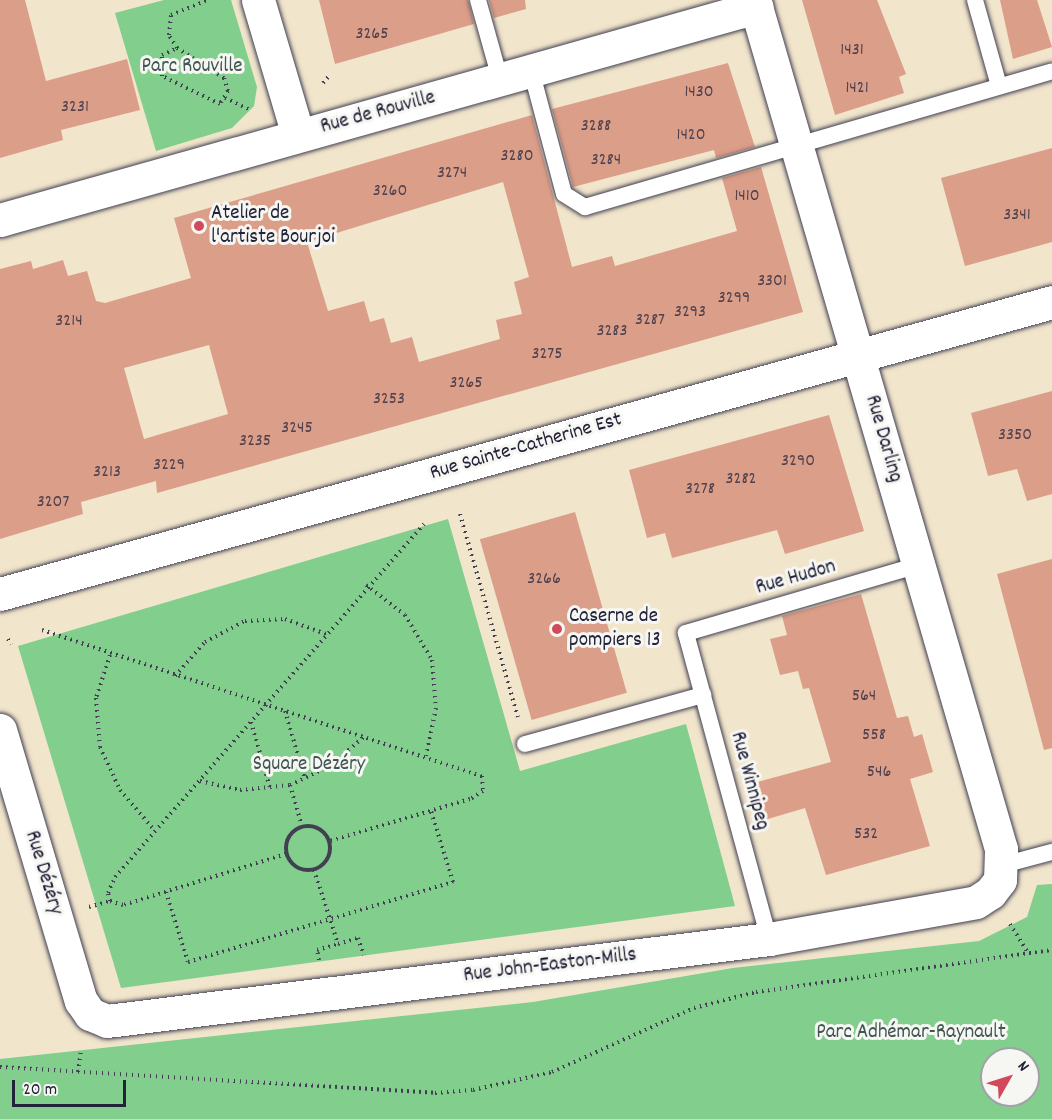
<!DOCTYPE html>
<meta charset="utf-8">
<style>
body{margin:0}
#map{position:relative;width:1052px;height:1119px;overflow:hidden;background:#f1e5cc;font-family:Dekko,sans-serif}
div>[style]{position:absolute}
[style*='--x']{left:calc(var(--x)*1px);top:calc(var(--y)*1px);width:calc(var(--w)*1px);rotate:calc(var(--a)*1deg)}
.green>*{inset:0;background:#82ce8c}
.building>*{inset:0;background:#db9e88;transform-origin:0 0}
.path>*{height:4px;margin-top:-2px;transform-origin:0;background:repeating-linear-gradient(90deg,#413f51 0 1.5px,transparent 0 6px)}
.path>.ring{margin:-2px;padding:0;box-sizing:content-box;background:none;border:4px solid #413f51;border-radius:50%}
.roads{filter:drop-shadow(0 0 2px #413f51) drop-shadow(0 0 2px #413f51)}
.service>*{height:16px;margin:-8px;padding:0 8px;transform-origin:8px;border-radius:8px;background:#fff}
.minor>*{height:33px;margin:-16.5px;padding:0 16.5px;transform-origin:16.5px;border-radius:16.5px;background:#fff}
.tertiary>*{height:33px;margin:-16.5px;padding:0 16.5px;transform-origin:16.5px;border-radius:16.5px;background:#fff}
.dots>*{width:16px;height:16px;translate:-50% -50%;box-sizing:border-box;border:3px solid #f6f6f2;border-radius:50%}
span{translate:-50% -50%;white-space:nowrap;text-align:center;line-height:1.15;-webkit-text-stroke:6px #f6f6f2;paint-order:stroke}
.number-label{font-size:18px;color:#50414e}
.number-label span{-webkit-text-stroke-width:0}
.park-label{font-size:21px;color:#3f5653}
.street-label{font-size:21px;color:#22223b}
.poi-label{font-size:21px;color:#22223b}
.left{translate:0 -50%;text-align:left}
.north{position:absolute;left:980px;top:1047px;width:60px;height:60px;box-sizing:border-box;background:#f6f6f2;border:2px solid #a1a1a9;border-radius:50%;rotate:51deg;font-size:16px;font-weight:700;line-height:24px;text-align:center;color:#22223b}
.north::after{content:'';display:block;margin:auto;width:21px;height:27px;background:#d1495b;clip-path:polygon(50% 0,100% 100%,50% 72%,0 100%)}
.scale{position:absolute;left:12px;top:1080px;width:114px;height:27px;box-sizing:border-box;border:3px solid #22223b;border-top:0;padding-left:8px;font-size:18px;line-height:21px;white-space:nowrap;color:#22223b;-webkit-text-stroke:4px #f6f6f2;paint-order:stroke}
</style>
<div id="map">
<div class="green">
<div style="clip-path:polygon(164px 0,231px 0,257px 87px,254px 106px,232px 128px,156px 151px,115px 13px)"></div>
<div style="clip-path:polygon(448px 519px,520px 771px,686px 724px,735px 906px,121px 988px,18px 646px)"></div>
<div style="clip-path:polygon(evenodd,1052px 884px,1052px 1119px,0 1119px,0 1059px,533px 1002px,733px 968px,979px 941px,1027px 917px,1037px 885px,1052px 884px,992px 1059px,1028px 1059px,1028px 1095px,992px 1095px,992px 1059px)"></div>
</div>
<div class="building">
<div style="clip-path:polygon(0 0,25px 0,46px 81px,127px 59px,140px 110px,61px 130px,63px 140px,0 158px)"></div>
<div style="clip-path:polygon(319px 0,468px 0,474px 24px,335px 64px)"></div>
<div style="clip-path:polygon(489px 0,525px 0,526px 9px,494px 18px)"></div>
<div style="clip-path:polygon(802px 0,877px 0,906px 74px,899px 77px,904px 93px,835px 115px)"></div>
<div style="clip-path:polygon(1000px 0,1037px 0,1052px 47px,1013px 59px)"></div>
<div style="clip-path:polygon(728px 63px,755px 147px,716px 158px,714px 150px,573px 187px,552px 109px)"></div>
<div style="clip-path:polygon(evenodd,532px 115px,572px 267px,612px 256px,615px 266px,737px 231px,722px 178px,761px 167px,803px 312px,157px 493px,156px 481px,81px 502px,83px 514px,0 539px,0 269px,31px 261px,33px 269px,63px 260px,68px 276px,87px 271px,96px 301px,105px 303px,191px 278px,174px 218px,532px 115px,503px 182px,529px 277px,514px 282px,522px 314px,496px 320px,500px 339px,419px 362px,412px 337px,391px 343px,384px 318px,370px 322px,364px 301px,328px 311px,307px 242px,503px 182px,532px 115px,209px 345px,228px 414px,144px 439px,124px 368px,209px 345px)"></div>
<div style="clip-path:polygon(1052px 148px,1052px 242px,965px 266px,941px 178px)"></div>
<div style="clip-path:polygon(1052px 391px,1052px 494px,1027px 501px,1017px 469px,988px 476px,971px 413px)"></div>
<div style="clip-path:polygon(829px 415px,864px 531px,785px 554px,777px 530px,672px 558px,665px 533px,647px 538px,629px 470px)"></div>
<div style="left:575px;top:512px;width:188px;height:99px;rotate:74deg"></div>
<div style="clip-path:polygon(1052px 559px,1052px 748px,1044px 750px,997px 574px)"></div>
<div style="clip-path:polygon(861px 594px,897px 718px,908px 716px,914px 737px,922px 734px,933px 772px,910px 779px,930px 846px,826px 875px,805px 808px,761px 821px,750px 784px,831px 762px,809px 688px,803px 689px,798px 671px,780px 675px,770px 639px,787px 635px,782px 616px)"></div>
</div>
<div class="path">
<div style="--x:177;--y:48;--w:56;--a:32.6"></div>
<div style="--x:224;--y:78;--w:14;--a:73"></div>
<div style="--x:228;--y:91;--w:15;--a:122"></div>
<div style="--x:220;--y:104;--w:64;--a:-154.2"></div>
<div style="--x:162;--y:76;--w:21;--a:-90"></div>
<div style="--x:162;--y:55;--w:17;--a:-25"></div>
<div style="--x:177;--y:48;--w:15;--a:-122"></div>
<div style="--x:169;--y:35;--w:20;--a:-84"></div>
<div style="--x:171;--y:15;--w:40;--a:-22"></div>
<div style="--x:323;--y:83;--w:8;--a:-50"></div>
<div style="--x:225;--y:98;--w:26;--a:25"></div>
<div style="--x:460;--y:514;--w:211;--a:74.1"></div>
<div style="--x:366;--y:585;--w:49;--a:37.6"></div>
<div style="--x:405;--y:615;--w:52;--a:59"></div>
<div style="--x:432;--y:660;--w:48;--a:85.2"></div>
<div style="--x:436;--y:708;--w:49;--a:101.8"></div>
<div style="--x:42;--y:630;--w:464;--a:18.4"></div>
<div style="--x:482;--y:776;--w:15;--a:86"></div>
<div style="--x:483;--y:791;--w:15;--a:148"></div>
<div style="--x:470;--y:799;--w:146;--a:163.3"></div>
<div style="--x:8;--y:639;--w:6;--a:59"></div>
<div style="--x:110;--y:655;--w:45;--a:108"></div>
<div style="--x:96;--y:698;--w:49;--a:85.3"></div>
<div style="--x:100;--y:747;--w:47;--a:65.1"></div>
<div style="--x:120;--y:790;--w:54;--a:49.5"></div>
<div style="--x:175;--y:676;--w:45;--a:-48.6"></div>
<div style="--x:205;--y:642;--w:45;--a:-27.7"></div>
<div style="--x:245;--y:621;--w:40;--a:-2.9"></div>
<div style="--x:285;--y:619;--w:44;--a:20.1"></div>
<div style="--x:285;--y:711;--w:71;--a:73.6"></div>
<div style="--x:251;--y:722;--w:69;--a:73.9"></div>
<div style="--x:200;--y:781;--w:41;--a:12.7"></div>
<div style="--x:240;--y:790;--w:50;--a:-5.7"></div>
<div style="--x:290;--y:785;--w:44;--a:-25.4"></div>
<div style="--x:330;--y:766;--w:46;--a:-40.6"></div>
<div style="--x:290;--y:785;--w:43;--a:73.7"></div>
<div class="ring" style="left:286px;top:826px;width:40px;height:40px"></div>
<div style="--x:286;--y:854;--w:171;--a:162.6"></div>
<div style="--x:123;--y:905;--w:14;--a:-163"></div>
<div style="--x:110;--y:901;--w:8;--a:-104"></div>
<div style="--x:108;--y:893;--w:17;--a:-66"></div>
<div style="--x:115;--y:877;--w:469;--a:-48.8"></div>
<div style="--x:314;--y:870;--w:78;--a:72"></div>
<div style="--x:338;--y:944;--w:21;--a:-17"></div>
<div style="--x:358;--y:938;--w:18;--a:71"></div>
<div style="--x:166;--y:892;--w:73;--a:72.6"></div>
<div style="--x:188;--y:962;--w:277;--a:-16.8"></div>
<div style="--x:453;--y:882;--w:74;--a:-107.2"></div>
<div style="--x:89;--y:907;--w:22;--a:-16"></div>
<div style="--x:1010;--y:924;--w:36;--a:58"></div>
<div style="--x:319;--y:960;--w:10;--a:-101"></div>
<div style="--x:317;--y:950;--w:22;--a:-16"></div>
<div style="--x:0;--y:1067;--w:436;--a:3.4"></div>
<div style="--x:435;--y:1093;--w:38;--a:-5"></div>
<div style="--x:473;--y:1090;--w:81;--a:-12.8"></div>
<div style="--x:552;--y:1072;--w:156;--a:-24.3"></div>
<div style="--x:694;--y:1008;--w:64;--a:-14.5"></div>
<div style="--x:756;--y:992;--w:299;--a:-8.1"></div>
<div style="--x:78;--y:1072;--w:22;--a:-82"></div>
</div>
<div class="roads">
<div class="service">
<div style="--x:478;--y:0;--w:82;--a:74.4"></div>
<div style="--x:975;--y:0;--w:89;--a:74.4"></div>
<div style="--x:531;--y:70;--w:128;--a:75.1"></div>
<div style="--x:564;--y:194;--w:25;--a:32"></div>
<div style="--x:585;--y:207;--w:486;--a:-16.2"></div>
<div style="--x:525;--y:744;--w:185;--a:-15.4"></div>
<div style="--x:1003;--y:865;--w:51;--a:-14.9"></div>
<div style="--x:769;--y:939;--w:317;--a:-105.2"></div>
<div style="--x:686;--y:633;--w:243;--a:-16.3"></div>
</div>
<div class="minor">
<div style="--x:258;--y:0;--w:141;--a:73.5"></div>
<div style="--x:0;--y:220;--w:786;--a:-15.72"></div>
<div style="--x:0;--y:730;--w:283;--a:73.4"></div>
<div style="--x:81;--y:1001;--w:16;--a:55"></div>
<div style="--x:90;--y:1014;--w:18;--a:22"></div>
<div style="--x:107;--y:1021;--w:667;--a:-7.06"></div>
<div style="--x:769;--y:939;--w:210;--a:-10.1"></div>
<div style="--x:976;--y:902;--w:17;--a:-33"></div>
<div style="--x:990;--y:893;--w:16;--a:-52"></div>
<div style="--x:1000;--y:880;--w:31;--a:-88"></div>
<div style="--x:1001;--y:849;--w:884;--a:-106.22"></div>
</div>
<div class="tertiary">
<div style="--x:0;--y:594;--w:1092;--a:-15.51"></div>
</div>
</div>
<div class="dots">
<div style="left:199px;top:226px;background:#d1495b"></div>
<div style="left:557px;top:629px;background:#d1495b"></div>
</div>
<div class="number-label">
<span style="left:372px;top:35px">3265</span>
<span style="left:852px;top:51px">1431</span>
<span style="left:857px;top:89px">1421</span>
<span style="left:699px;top:93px">1430</span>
<span style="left:75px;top:108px">3231</span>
<span style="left:596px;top:127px">3288</span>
<span style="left:691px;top:136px">1420</span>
<span style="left:517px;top:157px">3280</span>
<span style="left:606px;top:161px">3284</span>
<span style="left:452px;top:174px">3274</span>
<span style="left:390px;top:192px">3260</span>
<span style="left:747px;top:197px">1410</span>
<span style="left:1017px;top:216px">3341</span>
<span style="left:772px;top:282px">3301</span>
<span style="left:734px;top:299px">3299</span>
<span style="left:690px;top:313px">3293</span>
<span style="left:650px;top:321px">3287</span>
<span style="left:69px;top:322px">3214</span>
<span style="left:612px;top:332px">3283</span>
<span style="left:547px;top:355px">3275</span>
<span style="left:466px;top:384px">3265</span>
<span style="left:389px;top:400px">3253</span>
<span style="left:297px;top:429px">3245</span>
<span style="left:1015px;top:436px">3350</span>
<span style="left:255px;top:442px">3235</span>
<span style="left:798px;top:462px">3290</span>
<span style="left:169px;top:466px">3229</span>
<span style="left:107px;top:473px">3213</span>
<span style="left:741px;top:480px">3282</span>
<span style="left:700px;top:490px">3278</span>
<span style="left:53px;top:503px">3207</span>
<span style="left:544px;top:580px">3266</span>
<span style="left:864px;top:697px">564</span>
<span style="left:874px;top:736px">558</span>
<span style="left:879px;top:773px">546</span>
<span style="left:866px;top:835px">532</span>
</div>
<div class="park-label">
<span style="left:192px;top:67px">Parc Rouville</span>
<span style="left:309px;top:765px">Square Dézéry</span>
<span style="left:911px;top:1033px">Parc Adhémar-Raynault</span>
</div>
<div class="street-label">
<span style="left:378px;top:113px;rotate:-15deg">Rue de Rouville</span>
<span style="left:883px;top:439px;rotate:74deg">Rue Darling</span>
<span style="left:526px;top:447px;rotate:-16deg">Rue Sainte-Catherine Est</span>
<span style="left:796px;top:578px;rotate:-16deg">Rue Hudon</span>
<span style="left:749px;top:781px;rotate:75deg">Rue Winnipeg</span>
<span style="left:43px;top:873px;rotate:73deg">Rue Dézéry</span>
<span style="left:550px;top:966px;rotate:-7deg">Rue John-Easton-Mills</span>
</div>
<div class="poi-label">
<span class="left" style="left:211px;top:226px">Atelier de<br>l'artiste Bourjoi</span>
<span class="left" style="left:569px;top:629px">Caserne de<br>pompiers 13</span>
</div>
<div class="north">N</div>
<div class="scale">20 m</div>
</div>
